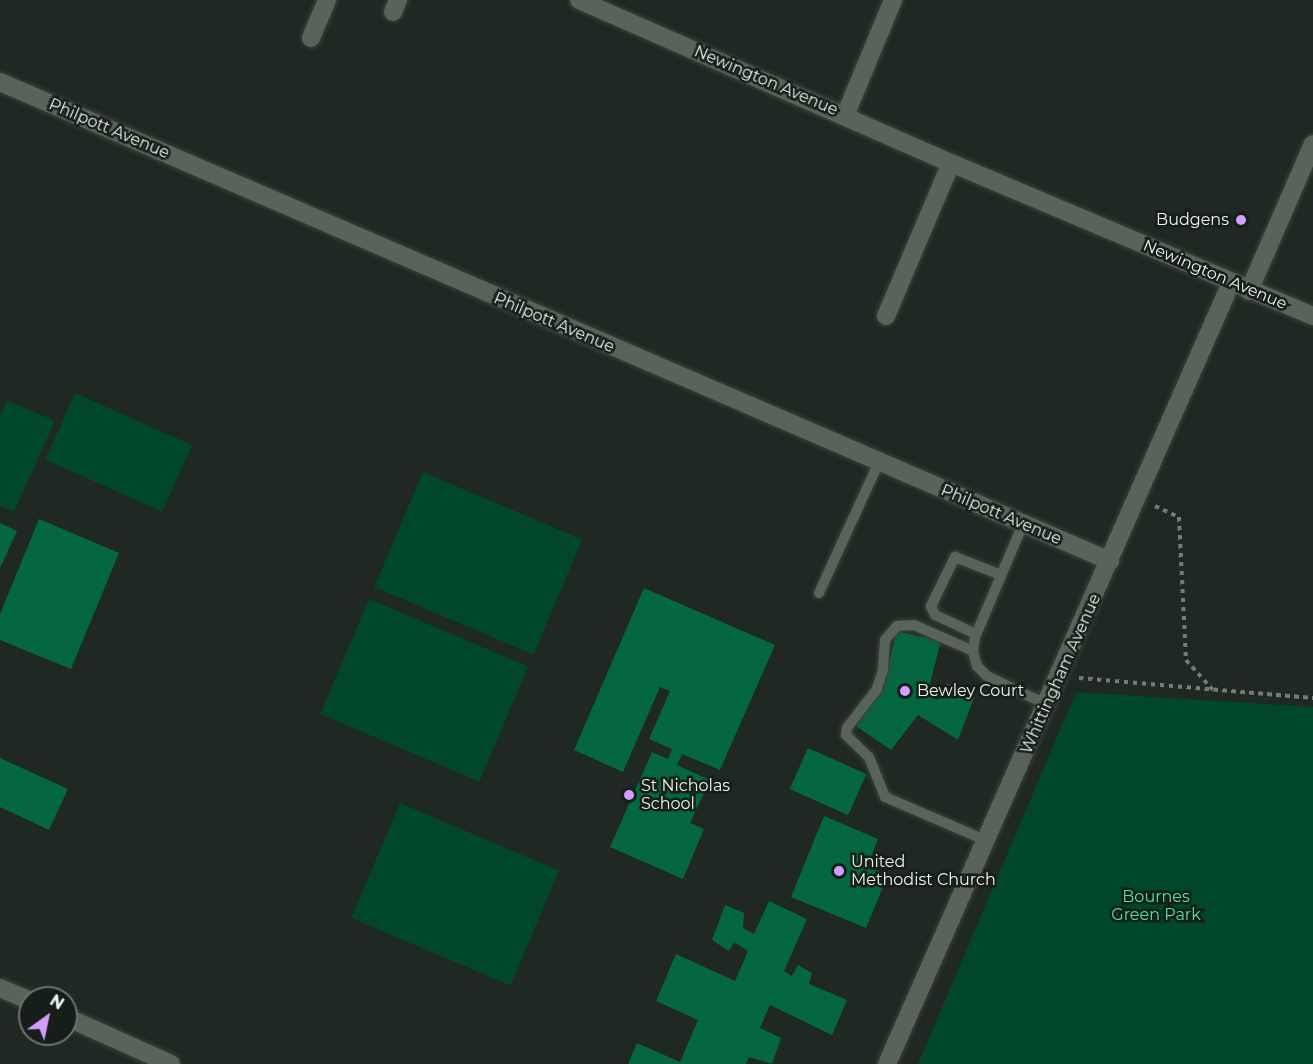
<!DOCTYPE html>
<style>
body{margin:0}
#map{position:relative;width:1313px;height:1064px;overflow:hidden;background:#1f2822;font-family:Montserrat,sans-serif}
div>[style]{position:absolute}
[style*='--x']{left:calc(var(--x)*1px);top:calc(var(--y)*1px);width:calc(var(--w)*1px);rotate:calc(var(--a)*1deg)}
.green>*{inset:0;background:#00472b;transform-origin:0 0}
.building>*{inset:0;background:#056740;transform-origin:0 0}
.path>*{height:4px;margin-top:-2px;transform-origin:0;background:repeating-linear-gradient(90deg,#737b76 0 4.5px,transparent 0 9px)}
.roads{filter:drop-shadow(0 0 2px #3a433e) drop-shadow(0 0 2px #3a433e)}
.lane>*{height:10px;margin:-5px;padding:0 5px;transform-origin:5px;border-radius:5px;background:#58635c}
.street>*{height:18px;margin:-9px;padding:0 9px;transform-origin:9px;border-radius:9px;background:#58635c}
.dots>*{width:16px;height:16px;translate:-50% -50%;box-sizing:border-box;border:3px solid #151e19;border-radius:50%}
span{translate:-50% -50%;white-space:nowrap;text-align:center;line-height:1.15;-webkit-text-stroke:5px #151e19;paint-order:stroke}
.street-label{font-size:16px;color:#edf3ef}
.poi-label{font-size:16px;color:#edf3ef}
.right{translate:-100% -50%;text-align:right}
.left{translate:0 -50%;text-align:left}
.park-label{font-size:16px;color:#52e29d}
.north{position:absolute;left:18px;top:986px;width:60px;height:60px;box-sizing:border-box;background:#151e19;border:2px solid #6b736f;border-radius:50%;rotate:33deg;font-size:16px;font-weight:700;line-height:24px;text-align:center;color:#edf3ef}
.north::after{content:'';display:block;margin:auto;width:21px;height:27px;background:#d29dfd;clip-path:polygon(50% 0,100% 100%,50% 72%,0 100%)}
</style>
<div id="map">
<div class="green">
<div style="left:75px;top:393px;width:128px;height:73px;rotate:24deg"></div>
<div style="clip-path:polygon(7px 400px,55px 421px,14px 512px,0 506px,0 417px)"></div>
<div style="left:423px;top:472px;width:173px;height:125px;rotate:23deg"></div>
<div style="left:369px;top:599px;width:173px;height:125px;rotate:23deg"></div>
<div style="clip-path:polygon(1076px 692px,1313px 707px,1313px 1064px,918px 1064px)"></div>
<div style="left:400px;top:803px;width:173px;height:125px;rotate:23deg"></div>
</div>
<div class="building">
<div style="clip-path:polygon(39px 519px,119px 553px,71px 669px,0 640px,0 614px)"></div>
<div style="clip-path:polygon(0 523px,17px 531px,0 568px)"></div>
<div style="clip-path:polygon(644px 588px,775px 645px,720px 770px,682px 754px,677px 765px,710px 780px,690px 823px,704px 829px,683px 879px,610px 847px,652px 752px,668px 759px,672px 749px,649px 739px,670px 691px,660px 687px,623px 772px,574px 750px)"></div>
<div style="clip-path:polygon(896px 631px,941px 641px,927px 695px,938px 700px,947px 683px,974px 698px,958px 740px,918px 715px,891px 750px,856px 726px,884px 687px)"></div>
<div style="left:808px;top:748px;width:64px;height:45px;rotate:24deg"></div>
<div style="clip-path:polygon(0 758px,68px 789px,49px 830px,0 807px)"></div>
<div style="clip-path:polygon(824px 816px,878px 839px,867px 867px,888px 875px,866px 928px,791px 897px)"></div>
<div style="clip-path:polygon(769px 901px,807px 919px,784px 971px,792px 976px,798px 965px,812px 973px,809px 984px,847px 1000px,832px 1035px,770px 1005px,760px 1028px,781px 1038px,772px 1064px,749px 1057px,746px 1064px,628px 1064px,637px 1043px,680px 1062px,698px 1020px,656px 1001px,676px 954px,735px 981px,748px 951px,734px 942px,729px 951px,712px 940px,725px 905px,744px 913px,743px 928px,754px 934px)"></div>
</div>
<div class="path">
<div style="--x:1155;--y:506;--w:26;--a:25"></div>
<div style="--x:1179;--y:517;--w:143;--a:87.2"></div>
<div style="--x:1186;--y:660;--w:40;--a:48"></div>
<div style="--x:1079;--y:678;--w:235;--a:4.9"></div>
</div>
<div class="roads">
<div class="lane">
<div style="--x:1023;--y:524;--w:123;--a:113"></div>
<div style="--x:975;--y:637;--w:15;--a:98"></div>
<div style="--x:973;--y:652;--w:15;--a:74"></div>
<div style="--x:977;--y:666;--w:14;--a:45"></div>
<div style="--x:987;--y:676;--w:68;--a:25.4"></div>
<div style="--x:819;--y:593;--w:142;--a:-65.4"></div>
<div style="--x:976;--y:634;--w:45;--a:-155.1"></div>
<div style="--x:935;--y:615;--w:10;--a:-114"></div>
<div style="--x:931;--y:606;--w:55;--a:-63.9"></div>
<div style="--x:955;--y:557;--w:49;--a:21.4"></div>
<div style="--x:973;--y:651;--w:64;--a:-156.2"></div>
<div style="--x:914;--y:625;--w:17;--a:177"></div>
<div style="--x:897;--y:626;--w:18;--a:131"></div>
<div style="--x:885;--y:640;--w:30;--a:94"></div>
<div style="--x:883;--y:670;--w:20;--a:108"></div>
<div style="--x:877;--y:689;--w:49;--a:127.6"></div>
<div style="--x:847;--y:728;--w:7;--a:98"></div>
<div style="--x:846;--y:735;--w:32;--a:44"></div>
<div style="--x:869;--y:757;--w:43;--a:68.2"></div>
<div style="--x:885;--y:797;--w:111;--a:23.3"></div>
</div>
<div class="street">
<div style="--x:579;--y:0;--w:406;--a:23.7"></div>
<div style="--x:951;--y:163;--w:393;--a:22.9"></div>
<div style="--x:393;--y:12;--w:13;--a:-67"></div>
<div style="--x:311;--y:38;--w:41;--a:-67.2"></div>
<div style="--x:0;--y:82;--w:1209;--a:23.34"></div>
<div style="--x:845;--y:116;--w:126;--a:-67.5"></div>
<div style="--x:1249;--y:291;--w:160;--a:-66.5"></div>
<div style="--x:886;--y:316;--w:166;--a:-67"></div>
<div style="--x:0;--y:988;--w:33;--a:23"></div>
<div style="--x:66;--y:1017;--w:115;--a:24.1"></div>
<div style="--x:887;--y:1064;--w:853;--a:-66.23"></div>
</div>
</div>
<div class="dots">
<div style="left:1241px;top:220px;background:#d29dfd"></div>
<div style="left:905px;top:691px;background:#d29dfd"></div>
<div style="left:629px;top:795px;background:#d29dfd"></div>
<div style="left:839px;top:871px;background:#d29dfd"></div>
</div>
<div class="street-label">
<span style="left:766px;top:81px;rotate:23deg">Newington Avenue</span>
<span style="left:109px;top:129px;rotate:23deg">Philpott Avenue</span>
<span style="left:1215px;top:275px;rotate:23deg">Newington Avenue</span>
<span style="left:554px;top:323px;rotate:23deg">Philpott Avenue</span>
<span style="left:1001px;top:515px;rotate:23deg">Philpott Avenue</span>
<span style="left:1061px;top:674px;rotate:-66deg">Whittingham Avenue</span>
</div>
<div class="poi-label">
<span class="right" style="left:1229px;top:220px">Budgens</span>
<span class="left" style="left:917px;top:691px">Bewley Court</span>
<span class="left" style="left:641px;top:795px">St Nicholas<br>School</span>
<span class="left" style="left:851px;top:871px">United<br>Methodist Church</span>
</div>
<div class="park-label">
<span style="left:1156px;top:906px">Bournes<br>Green Park</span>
</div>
<div class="north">N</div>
</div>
